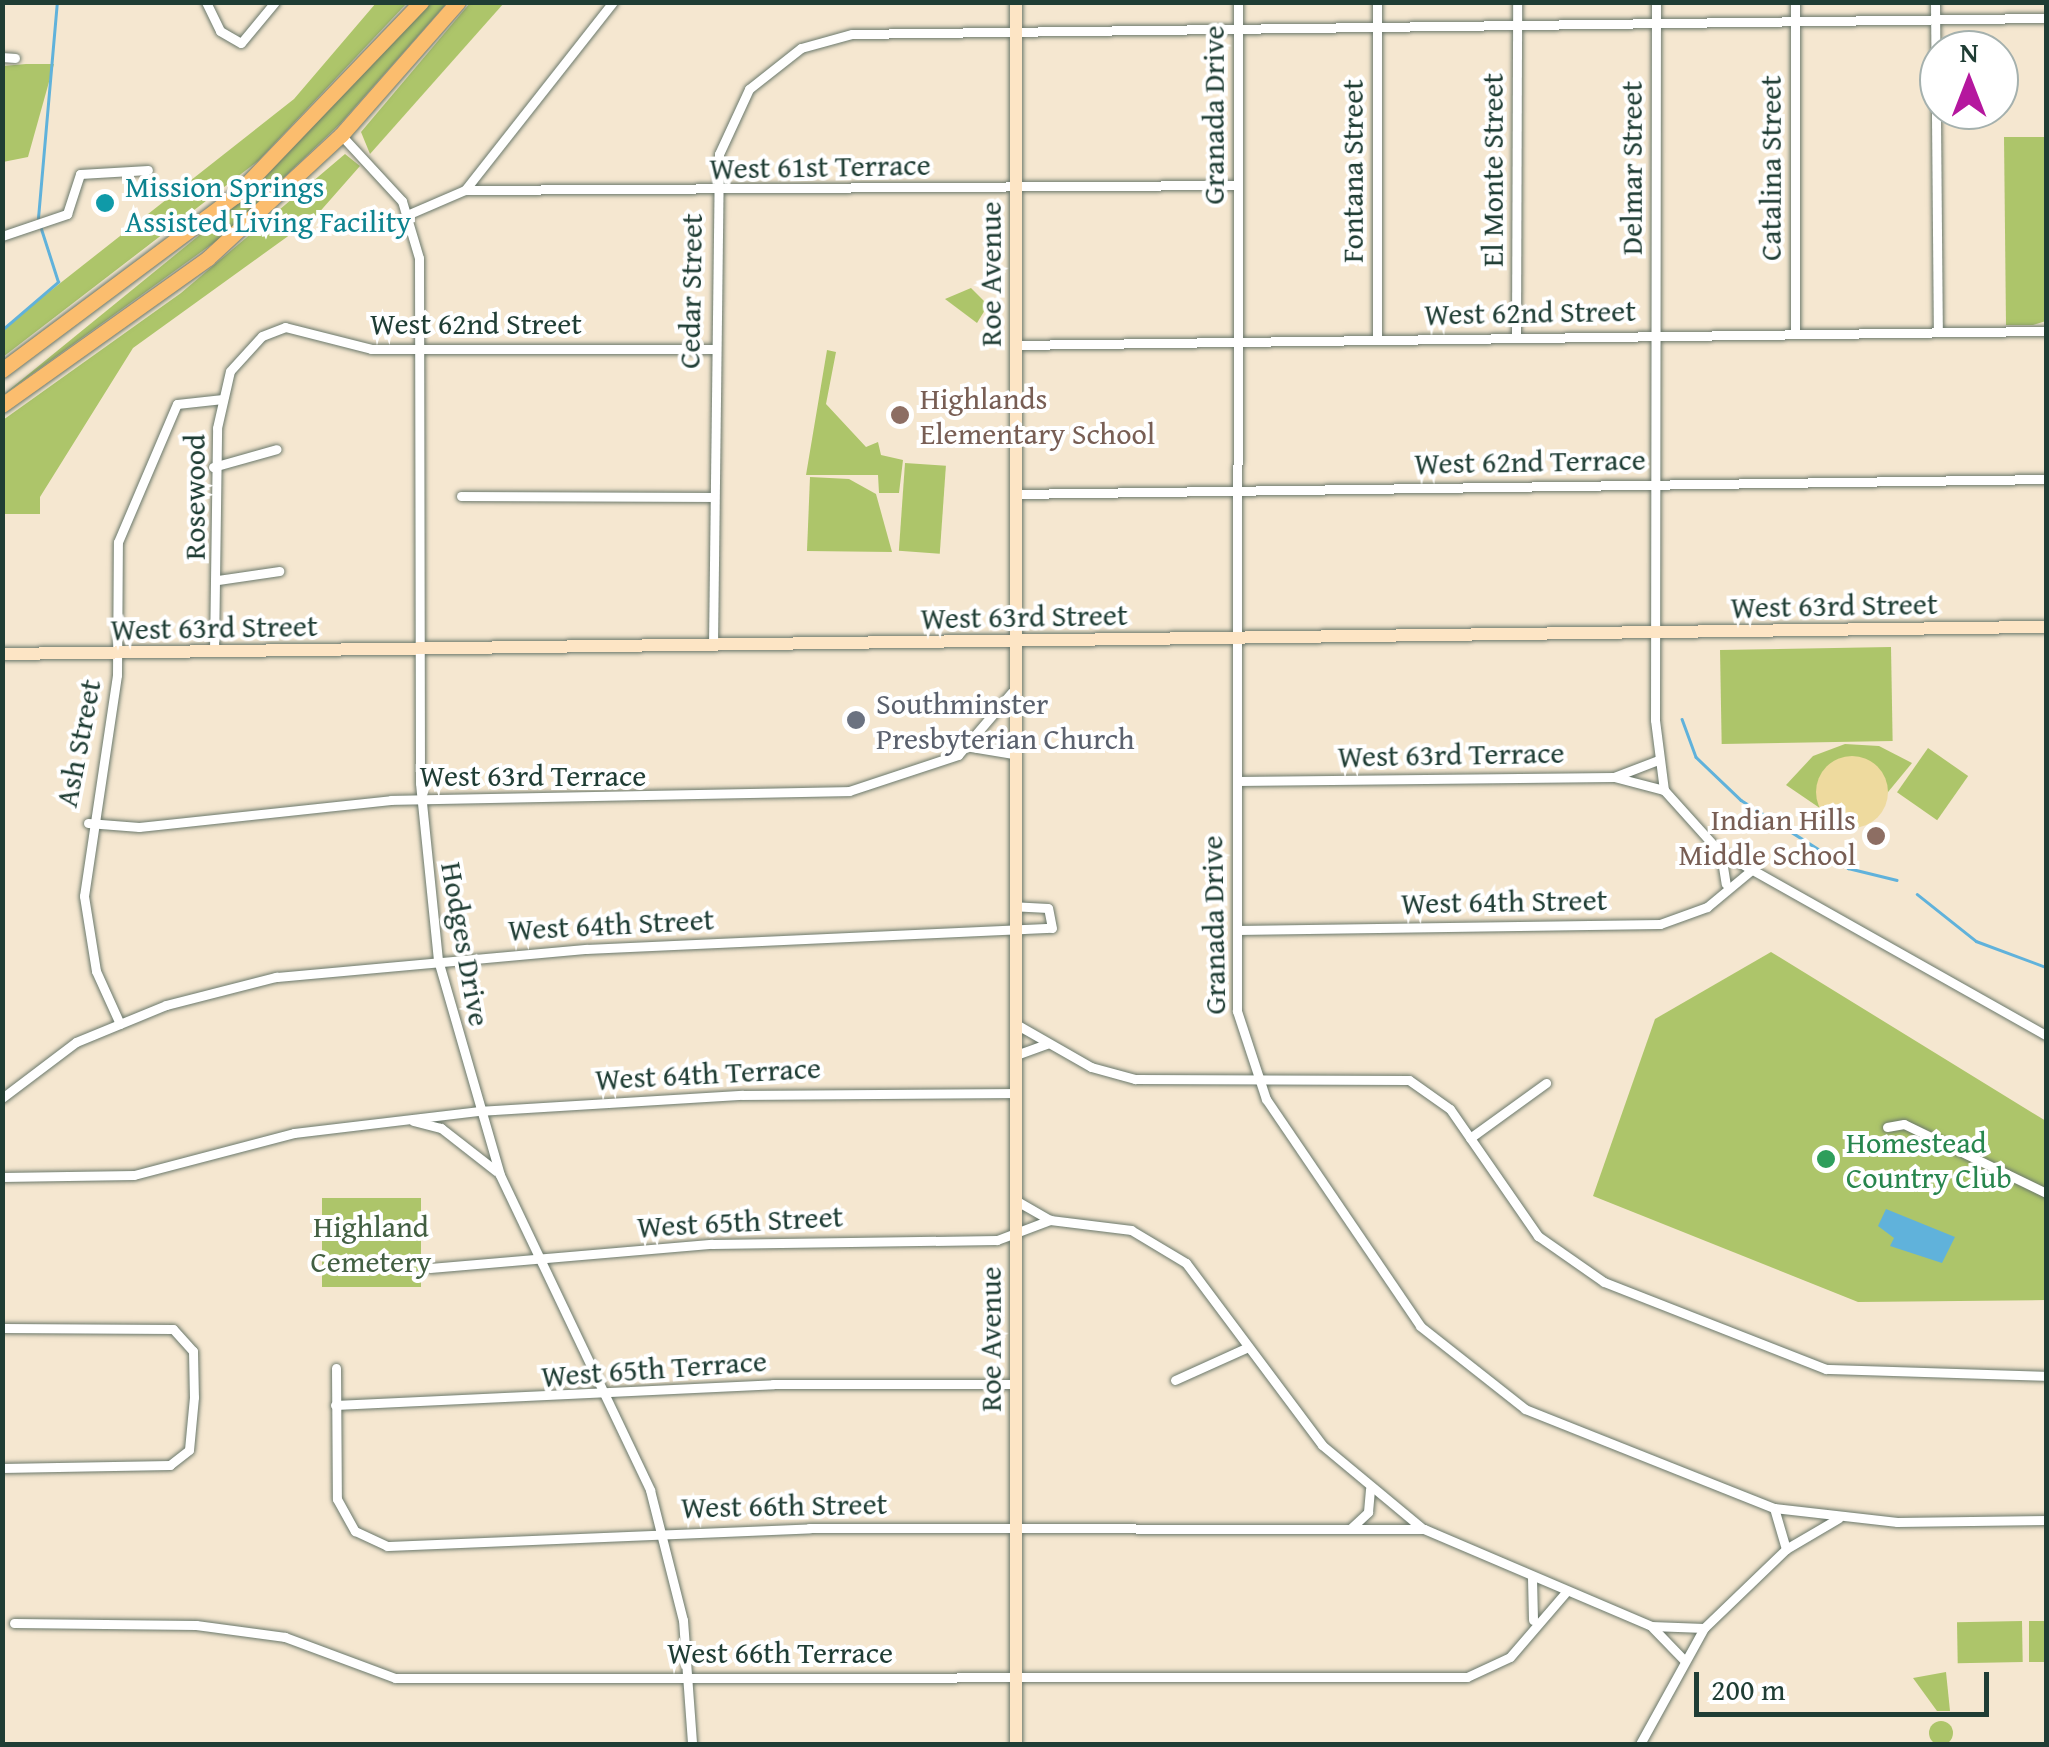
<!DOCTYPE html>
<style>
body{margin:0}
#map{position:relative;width:2049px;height:1747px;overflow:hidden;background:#f5e7d0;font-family:"Gentium Book Plus",serif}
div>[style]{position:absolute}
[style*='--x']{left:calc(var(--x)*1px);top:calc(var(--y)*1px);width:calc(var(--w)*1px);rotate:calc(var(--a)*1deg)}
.green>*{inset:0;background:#adc56a;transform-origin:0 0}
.round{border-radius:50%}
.sand>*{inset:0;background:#eeda9e}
.water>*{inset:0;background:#60b2db}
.stream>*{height:2.5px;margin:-1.25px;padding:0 1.25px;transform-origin:1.25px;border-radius:1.25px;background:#60b2db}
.roads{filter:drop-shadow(0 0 2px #6a786b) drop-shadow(0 0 2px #6a786b)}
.minor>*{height:9px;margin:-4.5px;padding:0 4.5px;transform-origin:4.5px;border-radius:4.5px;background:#fff}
.secondary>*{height:12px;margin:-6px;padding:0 6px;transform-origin:6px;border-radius:6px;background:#fde5c5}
.trunk>*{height:15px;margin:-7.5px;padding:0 7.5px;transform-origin:7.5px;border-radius:7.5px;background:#fbbd6e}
.dots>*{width:28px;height:28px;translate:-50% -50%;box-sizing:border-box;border:5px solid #fff;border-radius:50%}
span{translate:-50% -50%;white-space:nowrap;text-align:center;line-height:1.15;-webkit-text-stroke:8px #fff;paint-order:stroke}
.street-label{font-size:30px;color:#1f3d34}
.culture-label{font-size:30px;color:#0d838f}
.left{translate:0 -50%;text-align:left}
.education-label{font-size:30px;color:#785e54}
.right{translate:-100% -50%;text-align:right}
.worship-label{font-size:30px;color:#5b616d}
.leisure-label{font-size:30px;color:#27864d}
.park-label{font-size:30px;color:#425f42}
.frame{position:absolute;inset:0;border:5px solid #1f3d34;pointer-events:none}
.north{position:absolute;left:1919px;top:30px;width:100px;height:100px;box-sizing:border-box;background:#fff;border:2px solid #a5b1ae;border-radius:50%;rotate:0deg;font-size:28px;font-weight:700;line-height:40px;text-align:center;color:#1f3d34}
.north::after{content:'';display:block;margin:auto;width:35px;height:45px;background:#b5179e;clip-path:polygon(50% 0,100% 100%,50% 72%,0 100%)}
.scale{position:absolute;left:1694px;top:1672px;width:295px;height:45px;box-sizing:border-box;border:5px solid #1f3d34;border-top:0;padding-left:12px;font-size:30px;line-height:35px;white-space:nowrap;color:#1f3d34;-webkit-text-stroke:8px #fff;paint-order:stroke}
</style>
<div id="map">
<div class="green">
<div style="clip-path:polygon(376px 3px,407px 3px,258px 161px,3px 357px,2px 329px,294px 99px)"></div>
<div style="clip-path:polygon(431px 3px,447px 3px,340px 124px,219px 239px,3px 395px,245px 198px)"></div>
<div style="clip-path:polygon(470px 3px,504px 3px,370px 154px,361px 132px)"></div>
<div style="clip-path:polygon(26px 64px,54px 64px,28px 157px,3px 162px,3px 66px)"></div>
<div style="clip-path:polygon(2004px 137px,2046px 137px,2046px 321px,2033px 325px,2006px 325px)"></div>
<div style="clip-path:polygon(345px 154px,360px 166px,316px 216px,133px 348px,40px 497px,40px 514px,3px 514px,3px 420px,181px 293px)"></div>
<div style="clip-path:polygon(971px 288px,988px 305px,977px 323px,945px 299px)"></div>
<div style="clip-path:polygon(827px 350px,836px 352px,826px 404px,866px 447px,878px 442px,881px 455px,903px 460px,899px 493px,879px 493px,878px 475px,806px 475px)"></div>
<div style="left:905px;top:463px;width:41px;height:88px;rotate:4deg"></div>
<div style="clip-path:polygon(810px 477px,849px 479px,876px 494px,892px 552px,807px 551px)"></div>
<div style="left:1891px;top:647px;width:94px;height:171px;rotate:89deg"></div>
<div style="clip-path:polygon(1845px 744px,1879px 746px,1912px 763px,1855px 832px,1786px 785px,1813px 756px)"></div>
<div style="left:1928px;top:748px;width:49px;height:54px;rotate:35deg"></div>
<div style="clip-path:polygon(1771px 952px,2046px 1121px,2046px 1300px,1858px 1302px,1593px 1196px,1655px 1019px)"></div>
<div style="left:322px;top:1198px;width:99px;height:89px"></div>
<div style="left:2022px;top:1621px;width:41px;height:65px;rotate:89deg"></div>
<div style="left:2029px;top:1621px;width:17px;height:41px"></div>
<div style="clip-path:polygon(1946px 1672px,1950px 1711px,1937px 1711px,1913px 1678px)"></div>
<div class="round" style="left:1929px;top:1721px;width:24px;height:24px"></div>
</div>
<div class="sand">
<div class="round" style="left:1816px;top:756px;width:72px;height:72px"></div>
</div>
<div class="water">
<div style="clip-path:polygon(1886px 1209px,1955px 1237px,1942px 1263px,1890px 1246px,1894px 1238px,1878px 1226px)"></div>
</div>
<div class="stream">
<div style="--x:38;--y:218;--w:217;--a:-85"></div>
<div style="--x:2;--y:330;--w:74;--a:-40.6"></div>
<div style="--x:58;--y:282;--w:59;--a:-107.8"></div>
<div style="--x:1682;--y:719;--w:40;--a:69.8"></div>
<div style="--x:1696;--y:757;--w:62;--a:43.7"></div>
<div style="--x:1741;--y:800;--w:127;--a:32.4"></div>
<div style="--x:1848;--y:868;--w:50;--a:13.8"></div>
<div style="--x:1917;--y:894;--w:75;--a:38.5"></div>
<div style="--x:1976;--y:941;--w:75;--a:20.4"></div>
</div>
<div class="roads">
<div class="minor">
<div style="--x:206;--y:2;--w:32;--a:64"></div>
<div style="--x:220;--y:31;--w:24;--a:30"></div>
<div style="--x:241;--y:43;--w:53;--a:-50.3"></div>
<div style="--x:1238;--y:2;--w:1009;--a:90.06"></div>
<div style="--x:1237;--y:1011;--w:93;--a:71.8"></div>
<div style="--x:1266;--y:1099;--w:274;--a:55.8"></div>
<div style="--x:1420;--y:1326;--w:134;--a:38.3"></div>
<div style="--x:1525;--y:1409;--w:268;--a:21.7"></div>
<div style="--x:1774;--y:1508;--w:124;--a:6.5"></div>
<div style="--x:1897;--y:1522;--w:149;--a:-0.8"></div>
<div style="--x:1656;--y:2;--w:718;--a:90.08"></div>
<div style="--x:1655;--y:720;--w:71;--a:82.7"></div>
<div style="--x:1664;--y:790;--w:82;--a:48"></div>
<div style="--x:1719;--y:851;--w:375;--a:29.4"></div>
<div style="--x:1935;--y:2;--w:330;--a:89.5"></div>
<div style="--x:2;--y:57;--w:13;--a:4"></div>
<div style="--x:341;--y:135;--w:90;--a:47.3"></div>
<div style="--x:402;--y:201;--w:59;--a:73.4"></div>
<div style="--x:419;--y:258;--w:525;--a:89.89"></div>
<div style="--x:420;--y:783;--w:178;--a:84.2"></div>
<div style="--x:438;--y:960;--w:224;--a:73.9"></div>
<div style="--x:500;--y:1175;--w:349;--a:64.5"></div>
<div style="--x:650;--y:1490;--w:134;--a:75.8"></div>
<div style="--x:683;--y:1620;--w:124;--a:85.8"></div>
<div style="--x:465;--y:190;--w:239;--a:-51.8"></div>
<div style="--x:409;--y:214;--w:61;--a:-23.2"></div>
<div style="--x:465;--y:190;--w:773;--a:-0.37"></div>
<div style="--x:2;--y:236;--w:69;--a:-18.7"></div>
<div style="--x:67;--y:214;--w:42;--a:-72"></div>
<div style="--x:80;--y:174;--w:68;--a:-3.4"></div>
<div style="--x:1795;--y:333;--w:331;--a:-90"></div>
<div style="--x:1516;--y:337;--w:335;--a:-89.8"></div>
<div style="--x:1377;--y:340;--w:338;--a:-90"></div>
<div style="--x:1014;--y:345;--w:1032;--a:-0.78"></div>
<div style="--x:213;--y:467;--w:66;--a:-15.7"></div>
<div style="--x:1014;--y:494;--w:1032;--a:-0.83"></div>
<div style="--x:461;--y:496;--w:253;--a:0.2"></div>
<div style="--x:218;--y:580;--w:62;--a:-8.4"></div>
<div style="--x:713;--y:645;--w:491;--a:-89.3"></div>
<div style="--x:719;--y:154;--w:72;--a:-65.2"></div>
<div style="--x:749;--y:89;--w:66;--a:-38.3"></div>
<div style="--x:801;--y:48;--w:53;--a:-15.4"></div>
<div style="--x:852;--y:34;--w:1194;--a:-0.77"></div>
<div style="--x:214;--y:652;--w:224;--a:-89.2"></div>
<div style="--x:217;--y:428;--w:58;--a:-77.2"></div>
<div style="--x:230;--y:371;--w:47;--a:-47.6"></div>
<div style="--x:262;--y:336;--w:25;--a:-21"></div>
<div style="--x:285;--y:327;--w:89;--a:14.3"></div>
<div style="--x:371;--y:349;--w:344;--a:0"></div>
<div style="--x:971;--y:747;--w:43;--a:9.5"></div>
<div style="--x:1614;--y:777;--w:47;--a:-21.1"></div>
<div style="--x:1237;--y:781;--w:377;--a:-0.6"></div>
<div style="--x:1614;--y:777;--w:52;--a:14.6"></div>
<div style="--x:88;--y:823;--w:51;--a:4.5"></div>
<div style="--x:139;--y:827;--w:253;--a:-6.1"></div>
<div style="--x:391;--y:800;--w:458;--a:-1.1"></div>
<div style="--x:849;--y:791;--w:115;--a:-18.3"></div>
<div style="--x:958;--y:755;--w:83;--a:-49.4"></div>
<div style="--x:1721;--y:854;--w:30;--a:81"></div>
<div style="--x:1237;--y:930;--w:423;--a:-0.8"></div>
<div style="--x:1660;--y:924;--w:50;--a:-19.9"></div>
<div style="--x:1707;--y:907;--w:61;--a:-39.7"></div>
<div style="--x:1014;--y:1023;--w:89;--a:29.7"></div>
<div style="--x:1091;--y:1067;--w:46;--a:15.3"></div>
<div style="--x:1135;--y:1079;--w:274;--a:0.2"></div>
<div style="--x:1409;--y:1080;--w:50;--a:35.3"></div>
<div style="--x:1450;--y:1109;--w:155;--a:55.3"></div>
<div style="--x:1538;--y:1236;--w:80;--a:34.9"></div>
<div style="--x:1604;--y:1282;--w:238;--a:21.4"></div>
<div style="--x:1826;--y:1369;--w:220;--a:1.8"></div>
<div style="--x:120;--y:1024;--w:58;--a:-114.4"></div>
<div style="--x:96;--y:971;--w:76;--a:-99.1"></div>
<div style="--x:84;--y:896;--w:223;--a:-81.5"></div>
<div style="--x:117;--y:675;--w:133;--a:-89.6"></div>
<div style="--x:118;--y:542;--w:150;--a:-66.9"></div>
<div style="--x:177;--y:404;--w:46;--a:-6.2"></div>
<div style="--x:1016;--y:1055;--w:33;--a:-20"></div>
<div style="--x:2;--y:1098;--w:93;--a:-37.1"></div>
<div style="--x:76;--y:1042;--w:97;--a:-22.3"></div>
<div style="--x:166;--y:1005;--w:114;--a:-14.3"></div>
<div style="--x:276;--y:977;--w:311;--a:-5.2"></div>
<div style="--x:586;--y:949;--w:466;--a:-2.6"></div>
<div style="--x:1052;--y:928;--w:20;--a:-101"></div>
<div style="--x:1048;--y:908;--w:34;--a:-177"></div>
<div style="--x:413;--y:1121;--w:29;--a:14"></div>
<div style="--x:441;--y:1128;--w:70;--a:38"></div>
<div style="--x:1887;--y:1127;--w:17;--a:-10"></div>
<div style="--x:1904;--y:1124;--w:158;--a:25.9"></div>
<div style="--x:1470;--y:1138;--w:94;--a:-35.9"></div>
<div style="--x:2;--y:1177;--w:132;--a:-0.9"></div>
<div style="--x:134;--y:1175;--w:165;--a:-14.7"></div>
<div style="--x:294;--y:1133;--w:185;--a:-6.8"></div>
<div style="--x:478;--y:1111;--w:265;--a:-3.5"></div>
<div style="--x:743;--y:1095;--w:271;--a:-0.4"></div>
<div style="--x:1015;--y:1200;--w:40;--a:29.7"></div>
<div style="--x:1050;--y:1220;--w:82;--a:7"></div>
<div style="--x:1131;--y:1230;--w:64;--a:31"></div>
<div style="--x:1186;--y:1263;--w:227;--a:53.2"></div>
<div style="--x:1322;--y:1445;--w:130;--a:39.7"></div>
<div style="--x:430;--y:1268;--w:283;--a:-4.9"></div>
<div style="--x:712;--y:1244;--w:285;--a:-0.8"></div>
<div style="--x:997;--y:1240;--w:57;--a:-20.7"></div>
<div style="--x:2;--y:1328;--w:171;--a:0.3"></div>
<div style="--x:173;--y:1329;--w:30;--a:48"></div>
<div style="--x:193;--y:1351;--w:46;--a:88.8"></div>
<div style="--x:194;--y:1397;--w:53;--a:95.4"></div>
<div style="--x:189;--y:1450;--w:24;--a:142"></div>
<div style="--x:170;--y:1465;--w:168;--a:179"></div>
<div style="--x:336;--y:1368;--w:131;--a:89.6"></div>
<div style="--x:337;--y:1499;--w:37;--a:61"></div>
<div style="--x:355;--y:1531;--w:35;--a:25"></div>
<div style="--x:387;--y:1546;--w:422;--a:-2.4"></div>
<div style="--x:809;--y:1528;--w:615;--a:0.09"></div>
<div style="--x:1424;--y:1529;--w:247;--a:23.1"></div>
<div style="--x:1651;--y:1626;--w:53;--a:2.2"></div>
<div style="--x:1175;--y:1380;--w:80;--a:-24.3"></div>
<div style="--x:335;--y:1405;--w:439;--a:-2.7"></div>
<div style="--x:773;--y:1384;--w:241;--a:0"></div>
<div style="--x:1774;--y:1508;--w:43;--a:73.7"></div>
<div style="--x:1350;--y:1529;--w:25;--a:-43"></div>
<div style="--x:1368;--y:1512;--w:23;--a:-85"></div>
<div style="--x:1532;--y:1578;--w:42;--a:88.6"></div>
<div style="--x:14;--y:1623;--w:182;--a:0.6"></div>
<div style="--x:196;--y:1625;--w:90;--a:7.7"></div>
<div style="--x:285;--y:1637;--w:117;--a:20.4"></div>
<div style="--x:395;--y:1678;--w:1072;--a:-0.05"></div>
<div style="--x:1467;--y:1677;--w:47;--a:-24.9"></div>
<div style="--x:1510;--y:1657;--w:84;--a:-49.3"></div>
<div style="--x:1653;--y:1628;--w:45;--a:45.9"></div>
<div style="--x:1640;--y:1744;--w:132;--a:-61.1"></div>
<div style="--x:1704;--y:1628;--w:114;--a:-43.9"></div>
<div style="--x:1786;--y:1549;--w:61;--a:-30.3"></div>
</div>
<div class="secondary">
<div style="--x:2;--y:654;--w:2044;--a:-0.76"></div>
<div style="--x:1016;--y:1744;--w:1742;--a:-90"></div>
</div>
<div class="trunk">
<div style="--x:2;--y:370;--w:291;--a:-36.8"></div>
<div style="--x:235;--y:196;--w:269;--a:-46.2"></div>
<div style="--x:2;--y:405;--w:253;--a:-35.5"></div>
<div style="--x:208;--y:258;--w:181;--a:-42.8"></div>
<div style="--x:341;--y:135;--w:177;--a:-48.7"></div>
</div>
</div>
<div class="dots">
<div style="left:105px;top:203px;background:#0f9aa8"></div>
<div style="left:900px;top:415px;background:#8d6e63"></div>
<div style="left:856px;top:720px;background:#6b7280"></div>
<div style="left:1876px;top:836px;background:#8d6e63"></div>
<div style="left:1826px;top:1159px;background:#2e9e5b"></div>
</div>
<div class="street-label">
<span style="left:1213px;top:115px;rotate:-90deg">Granada Drive</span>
<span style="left:820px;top:166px;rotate:-1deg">West 61st Terrace</span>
<span style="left:1631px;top:168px;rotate:-90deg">Delmar Street</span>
<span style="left:1770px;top:168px;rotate:-90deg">Catalina Street</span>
<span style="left:1492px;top:170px;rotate:-90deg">El Monte Street</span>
<span style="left:1352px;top:171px;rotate:-90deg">Fontana Street</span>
<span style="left:990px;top:274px;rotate:-90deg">Roe Avenue</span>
<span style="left:690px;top:291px;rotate:-89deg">Cedar Street</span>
<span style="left:1530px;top:312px;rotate:-1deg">West 62nd Street</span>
<span style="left:476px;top:323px">West 62nd Street</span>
<span style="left:1530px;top:461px;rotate:-1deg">West 62nd Terrace</span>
<span style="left:194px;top:497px;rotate:-90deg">Rosewood</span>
<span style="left:1834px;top:605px;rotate:-1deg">West 63rd Street</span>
<span style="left:1024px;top:616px;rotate:-1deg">West 63rd Street</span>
<span style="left:214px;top:627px;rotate:-1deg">West 63rd Street</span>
<span style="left:78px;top:743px;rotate:-79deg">Ash Street</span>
<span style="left:1451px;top:754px;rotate:-1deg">West 63rd Terrace</span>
<span style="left:533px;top:775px">West 63rd Terrace</span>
<span style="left:1504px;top:901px;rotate:-1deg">West 64th Street</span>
<span style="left:611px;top:924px;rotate:-3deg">West 64th Street</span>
<span style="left:1213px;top:925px;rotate:-91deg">Granada Drive</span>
<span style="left:466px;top:944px;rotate:80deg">Hodges Drive</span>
<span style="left:708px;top:1073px;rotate:-3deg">West 64th Terrace</span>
<span style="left:740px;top:1221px;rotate:-3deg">West 65th Street</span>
<span style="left:990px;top:1339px;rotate:-90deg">Roe Avenue</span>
<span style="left:654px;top:1368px;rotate:-4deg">West 65th Terrace</span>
<span style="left:784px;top:1505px;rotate:-1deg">West 66th Street</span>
<span style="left:780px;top:1652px">West 66th Terrace</span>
</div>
<div class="culture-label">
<span class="left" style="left:125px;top:203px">Mission Springs<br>Assisted Living Facility</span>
</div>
<div class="education-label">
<span class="left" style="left:920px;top:415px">Highlands<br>Elementary School</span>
<span class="right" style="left:1856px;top:836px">Indian Hills<br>Middle School</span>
</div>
<div class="worship-label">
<span class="left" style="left:876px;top:720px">Southminster<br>Presbyterian Church</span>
</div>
<div class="leisure-label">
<span class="left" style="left:1846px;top:1159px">Homestead<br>Country Club</span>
</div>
<div class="park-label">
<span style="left:371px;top:1243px">Highland<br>Cemetery</span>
</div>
<div class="frame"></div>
<div class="north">N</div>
<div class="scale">200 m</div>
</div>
